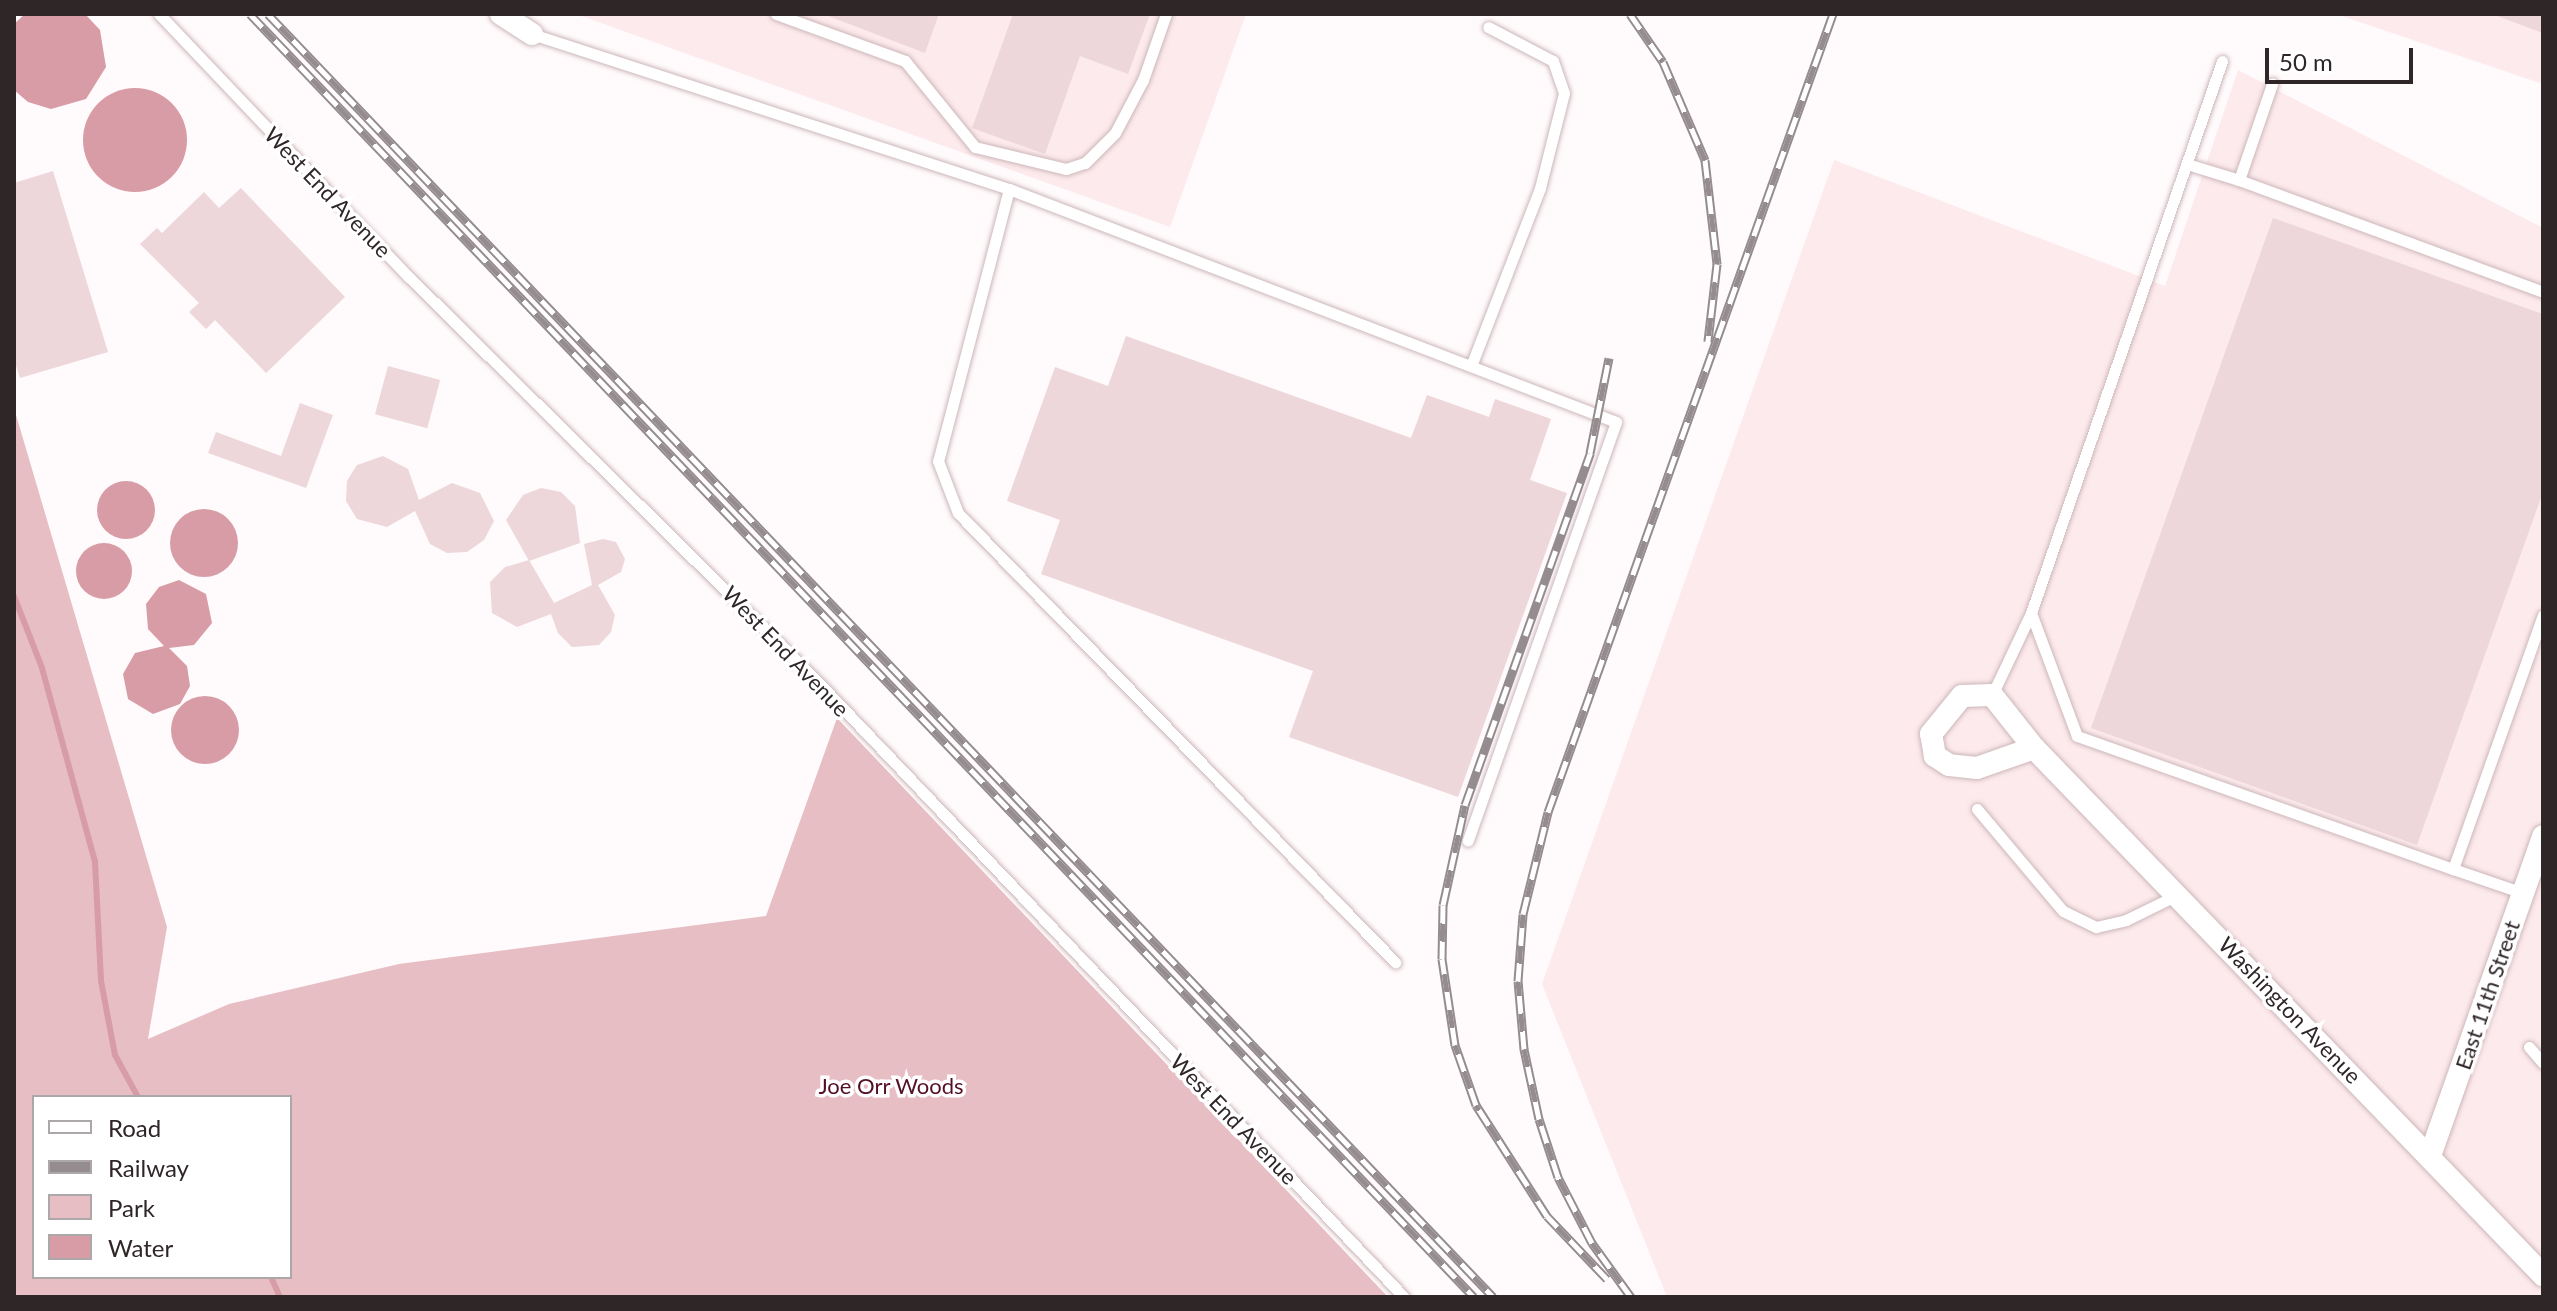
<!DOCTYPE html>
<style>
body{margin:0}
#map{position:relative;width:2557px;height:1311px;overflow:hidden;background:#fffafb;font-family:Lato,sans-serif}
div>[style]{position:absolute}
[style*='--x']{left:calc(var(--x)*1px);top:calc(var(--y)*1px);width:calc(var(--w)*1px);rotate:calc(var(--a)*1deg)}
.built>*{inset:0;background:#fdeaec}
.green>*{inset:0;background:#e6bec4}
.water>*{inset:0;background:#d79ca6}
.round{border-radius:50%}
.stream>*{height:6px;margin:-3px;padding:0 3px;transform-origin:3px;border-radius:3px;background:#d79ca6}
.building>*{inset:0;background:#edd7da;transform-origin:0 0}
.roads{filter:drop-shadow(0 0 2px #ccb7ba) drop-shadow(0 0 2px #ccb7ba)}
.lane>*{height:11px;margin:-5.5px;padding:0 5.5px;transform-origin:5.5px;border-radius:5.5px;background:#fff}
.street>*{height:22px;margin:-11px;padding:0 11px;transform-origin:11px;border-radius:11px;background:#fff}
.rail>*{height:9px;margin-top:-4.5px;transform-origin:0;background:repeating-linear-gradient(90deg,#fff 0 18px,#948c8e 0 36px);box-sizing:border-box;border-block:2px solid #948c8e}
span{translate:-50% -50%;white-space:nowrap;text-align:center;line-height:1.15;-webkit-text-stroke:7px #fff;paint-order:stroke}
.street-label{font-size:22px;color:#2f2628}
.park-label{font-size:22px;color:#540f25}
.frame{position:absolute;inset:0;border:16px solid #2f2628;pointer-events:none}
.legend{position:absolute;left:32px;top:1095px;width:260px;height:184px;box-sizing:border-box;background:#fff;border:2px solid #aca8a9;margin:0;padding:10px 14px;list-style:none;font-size:24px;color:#2f2628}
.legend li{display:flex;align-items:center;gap:16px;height:40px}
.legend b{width:40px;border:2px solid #aca8a9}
.scale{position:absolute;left:2265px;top:48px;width:148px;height:36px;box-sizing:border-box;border:4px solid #2f2628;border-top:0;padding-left:10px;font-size:24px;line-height:28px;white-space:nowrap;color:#2f2628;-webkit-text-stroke:6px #fff;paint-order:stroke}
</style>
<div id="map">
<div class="built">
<div style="clip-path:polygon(576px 14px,1246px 14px,1170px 227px)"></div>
<div style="clip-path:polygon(2336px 14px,2543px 14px,2543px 84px)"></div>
<div style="clip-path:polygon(2238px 70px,2543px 228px,2543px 1297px,1667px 1297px,1542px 984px,1834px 160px,2165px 286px)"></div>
</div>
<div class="green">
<div style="clip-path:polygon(evenodd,14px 408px,167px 927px,148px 1039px,229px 1004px,399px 964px,766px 916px,837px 718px,1388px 1297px,14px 1297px,14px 408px,34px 1097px,290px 1097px,290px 1277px,34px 1277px,34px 1097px)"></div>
</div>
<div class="water">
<div style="clip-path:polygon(25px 14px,85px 14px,100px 30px,106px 67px,86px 99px,51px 109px,28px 102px,14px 90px,14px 24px)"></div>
<div class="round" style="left:83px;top:88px;width:104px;height:104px"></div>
<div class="round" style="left:97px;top:481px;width:58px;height:58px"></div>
<div class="round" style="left:170px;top:509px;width:68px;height:68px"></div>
<div class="round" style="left:76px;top:543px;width:56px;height:56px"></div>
<div style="clip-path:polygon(179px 580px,206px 594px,212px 623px,194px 645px,169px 648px,187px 666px,190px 686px,180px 704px,153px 714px,128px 699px,123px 674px,135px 653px,164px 646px,148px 629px,146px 604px,159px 587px)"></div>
<div class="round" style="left:171px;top:696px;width:68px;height:68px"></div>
</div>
<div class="stream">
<div style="--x:14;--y:596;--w:77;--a:68.7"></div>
<div style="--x:42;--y:668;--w:201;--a:74.7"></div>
<div style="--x:95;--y:862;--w:119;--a:87.1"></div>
<div style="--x:101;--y:981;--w:75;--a:79.3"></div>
<div style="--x:115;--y:1055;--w:48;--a:61.3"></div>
<div style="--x:271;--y:1277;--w:22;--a:66"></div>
</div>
<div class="building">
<div style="clip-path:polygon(823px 14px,939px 14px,925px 53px)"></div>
<div style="clip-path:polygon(1013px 14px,1150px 14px,1128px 74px,1080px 56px,1045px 154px,972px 128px)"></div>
<div style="clip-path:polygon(2497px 14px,2543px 14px,2543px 33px,2497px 16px)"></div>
<div style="clip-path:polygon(53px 171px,108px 352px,20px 378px,14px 359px,14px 183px)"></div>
<div style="clip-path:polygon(241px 188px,345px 297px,266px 373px,215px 320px,206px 329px,189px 312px,199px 303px,140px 244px,157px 228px,162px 233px,204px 192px,219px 208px)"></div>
<div style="clip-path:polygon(2273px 218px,2543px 314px,2543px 492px,2417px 845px,2091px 728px)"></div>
<div style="clip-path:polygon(1126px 336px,1411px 438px,1427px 395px,1489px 417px,1495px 399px,1551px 419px,1530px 480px,1567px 493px,1458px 797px,1289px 737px,1313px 671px,1041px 574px,1060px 520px,1007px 501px,1055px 367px,1108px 386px)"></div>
<div style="left:388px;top:366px;width:54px;height:50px;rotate:15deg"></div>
<div style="clip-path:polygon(300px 403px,333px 415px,306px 488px,208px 453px,216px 432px,281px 456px)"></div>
<div style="clip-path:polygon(383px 456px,408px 469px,419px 500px,452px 483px,480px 493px,494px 521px,484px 540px,467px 552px,447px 553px,430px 544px,415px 511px,387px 527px,357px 519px,346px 501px,347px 481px,357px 465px)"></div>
<div style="clip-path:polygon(541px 488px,561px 492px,575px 506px,580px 543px,529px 561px,506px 520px,523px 495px)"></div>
<div style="clip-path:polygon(603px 539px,616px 542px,625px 559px,621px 572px,598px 585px,615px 615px,611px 632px,599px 645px,572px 647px,558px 633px,551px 614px,517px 627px,492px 613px,490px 582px,505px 567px,529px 560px,554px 603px,592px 585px,584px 544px)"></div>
</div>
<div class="roads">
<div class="lane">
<div style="--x:159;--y:14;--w:363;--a:46.5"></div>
<div style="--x:409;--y:277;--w:571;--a:44.72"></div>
<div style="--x:815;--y:679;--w:854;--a:46.38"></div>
<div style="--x:776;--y:14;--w:137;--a:20"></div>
<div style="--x:905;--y:61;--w:111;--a:50.9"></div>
<div style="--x:975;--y:147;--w:94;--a:13.6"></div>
<div style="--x:1066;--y:169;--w:20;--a:-18"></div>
<div style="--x:1085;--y:163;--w:42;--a:-45"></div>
<div style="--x:1115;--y:133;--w:60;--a:-62.2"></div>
<div style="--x:1143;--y:80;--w:70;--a:-70.8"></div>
<div style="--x:532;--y:34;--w:502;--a:18"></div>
<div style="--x:1009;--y:189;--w:650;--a:21"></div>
<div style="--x:1616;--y:422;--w:444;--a:109.5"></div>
<div style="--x:2187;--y:164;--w:54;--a:17.1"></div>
<div style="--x:2239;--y:180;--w:102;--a:-71"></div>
<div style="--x:2239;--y:180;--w:324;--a:20.2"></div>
<div style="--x:1009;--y:189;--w:281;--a:104.6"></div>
<div style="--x:938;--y:461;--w:56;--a:69"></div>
<div style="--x:958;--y:513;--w:627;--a:45.78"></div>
<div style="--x:1471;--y:366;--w:191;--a:-68.8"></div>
<div style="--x:1540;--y:188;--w:98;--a:-75.8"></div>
<div style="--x:1564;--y:93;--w:34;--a:-109"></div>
<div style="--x:1553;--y:61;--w:73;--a:-152.4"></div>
<div style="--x:2031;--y:613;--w:131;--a:69.5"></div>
<div style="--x:2077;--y:736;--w:399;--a:19.5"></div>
<div style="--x:2453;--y:869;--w:269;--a:-70.5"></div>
<div style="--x:1992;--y:695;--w:91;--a:-64.6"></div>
<div style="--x:2031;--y:613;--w:584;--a:-70.91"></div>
<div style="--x:1977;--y:809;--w:133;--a:49.9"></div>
<div style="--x:2063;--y:911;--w:37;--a:26"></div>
<div style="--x:2096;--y:927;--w:31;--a:-13"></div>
<div style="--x:2126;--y:920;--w:57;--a:-26.1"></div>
<div style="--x:2453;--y:869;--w:74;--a:18.9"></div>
<div style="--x:2529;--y:1047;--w:21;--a:49"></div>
</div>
<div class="street">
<div style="--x:501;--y:14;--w:37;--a:33"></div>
<div style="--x:2034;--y:748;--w:60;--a:160.7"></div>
<div style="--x:1977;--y:768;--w:28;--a:-174"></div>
<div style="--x:1949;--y:765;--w:17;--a:-147"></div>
<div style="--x:1935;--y:756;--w:22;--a:-100"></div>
<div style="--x:1931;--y:734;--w:49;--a:-50.8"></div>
<div style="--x:1962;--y:696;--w:30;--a:-2"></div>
<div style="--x:1992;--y:695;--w:68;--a:51.6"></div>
<div style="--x:2034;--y:748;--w:733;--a:46"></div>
<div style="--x:2431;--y:1153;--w:336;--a:-70.5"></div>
</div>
</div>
<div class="rail">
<div style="--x:250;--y:14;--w:1773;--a:46.35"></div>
<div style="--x:268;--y:14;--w:1774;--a:46.32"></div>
<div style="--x:1630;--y:14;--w:58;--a:55.5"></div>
<div style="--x:1663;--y:62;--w:107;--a:66.8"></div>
<div style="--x:1705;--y:160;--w:105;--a:83.4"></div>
<div style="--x:1717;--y:264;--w:78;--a:96.7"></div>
<div style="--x:1607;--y:1279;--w:87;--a:-133.6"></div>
<div style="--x:1547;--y:1216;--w:132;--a:-122.6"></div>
<div style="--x:1476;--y:1105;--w:64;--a:-109.3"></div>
<div style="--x:1455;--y:1045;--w:87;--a:-98.6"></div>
<div style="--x:1442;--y:959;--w:54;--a:-88.9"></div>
<div style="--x:1443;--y:905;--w:102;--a:-77.6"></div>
<div style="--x:1465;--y:805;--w:374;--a:-70.4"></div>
<div style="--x:1590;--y:453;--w:97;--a:-78.7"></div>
<div style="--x:1631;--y:1297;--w:67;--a:-125.8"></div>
<div style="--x:1592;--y:1243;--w:74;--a:-117.3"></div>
<div style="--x:1558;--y:1177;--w:61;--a:-108.1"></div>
<div style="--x:1539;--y:1119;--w:72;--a:-102.1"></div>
<div style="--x:1524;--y:1049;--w:68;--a:-95"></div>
<div style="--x:1518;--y:981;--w:67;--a:-85.7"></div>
<div style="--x:1523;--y:914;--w:105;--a:-76.2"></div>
<div style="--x:1548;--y:812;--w:847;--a:-70.35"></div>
</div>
<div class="street-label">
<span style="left:328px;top:192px;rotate:46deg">West End Avenue</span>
<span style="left:786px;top:651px;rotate:46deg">West End Avenue</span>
<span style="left:2487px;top:995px;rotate:-71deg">East 11th Street</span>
<span style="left:2290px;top:1010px;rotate:46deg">Washington Avenue</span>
<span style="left:1234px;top:1119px;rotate:46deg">West End Avenue</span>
</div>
<div class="park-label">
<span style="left:891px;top:1086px">Joe Orr Woods</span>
</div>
<div class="frame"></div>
<ul class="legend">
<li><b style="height:10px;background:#fff"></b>Road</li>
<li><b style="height:10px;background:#948c8e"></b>Railway</li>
<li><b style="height:22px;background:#e6bec4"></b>Park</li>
<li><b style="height:22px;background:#d79ca6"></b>Water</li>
</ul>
<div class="scale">50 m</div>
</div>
